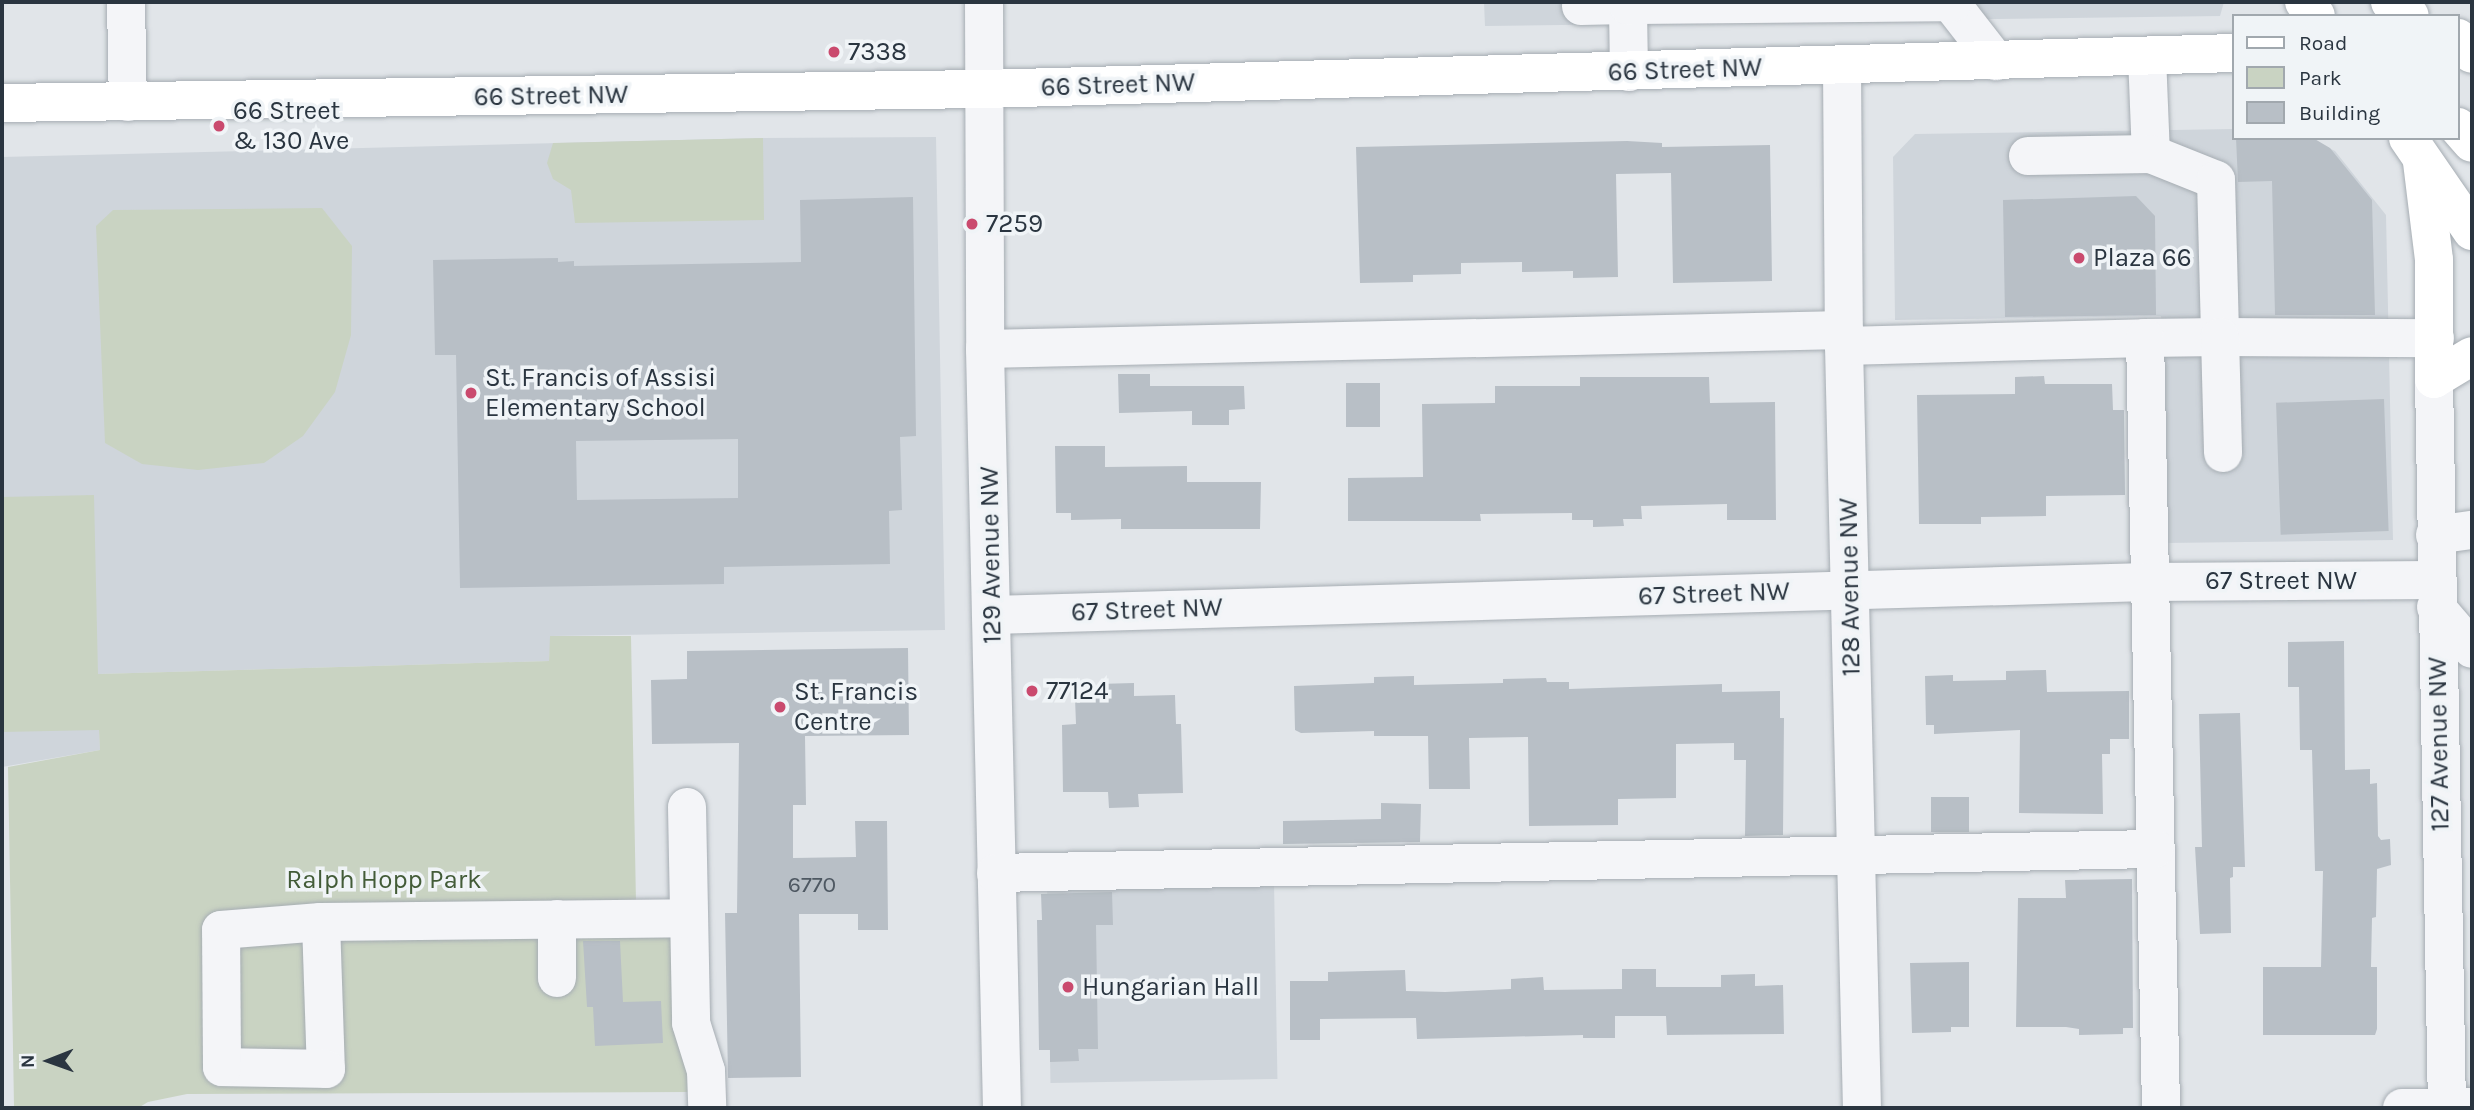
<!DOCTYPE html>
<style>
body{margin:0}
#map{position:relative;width:2474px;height:1110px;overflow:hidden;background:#e1e5e9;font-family:Karla,sans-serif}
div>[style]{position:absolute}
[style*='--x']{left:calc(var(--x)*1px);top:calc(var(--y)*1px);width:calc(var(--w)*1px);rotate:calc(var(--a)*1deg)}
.built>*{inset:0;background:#cfd5db;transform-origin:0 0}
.green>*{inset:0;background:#c9d3c2}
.building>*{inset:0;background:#b8bfc6;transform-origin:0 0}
.roads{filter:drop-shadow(0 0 2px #a6adb3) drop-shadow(0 0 2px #a6adb3)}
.minor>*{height:38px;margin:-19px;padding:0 19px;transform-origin:19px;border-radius:19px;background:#f4f5f8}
.major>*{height:38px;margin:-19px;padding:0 19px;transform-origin:19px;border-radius:19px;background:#fff}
.dots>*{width:19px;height:19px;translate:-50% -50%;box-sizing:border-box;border:4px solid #f0f4f7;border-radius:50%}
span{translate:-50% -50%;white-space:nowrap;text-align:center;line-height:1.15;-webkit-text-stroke:7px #f0f4f7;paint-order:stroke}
.number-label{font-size:23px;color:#4e5862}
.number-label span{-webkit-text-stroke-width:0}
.poi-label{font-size:26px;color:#2a3540}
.left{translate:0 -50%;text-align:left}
.street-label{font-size:26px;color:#2a3540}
.park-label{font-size:26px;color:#435c38}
.frame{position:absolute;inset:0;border:4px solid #2a3540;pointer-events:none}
.legend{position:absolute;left:2232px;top:14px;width:228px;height:126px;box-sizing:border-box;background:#f0f4f7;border:2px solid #a1a8ae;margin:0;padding:9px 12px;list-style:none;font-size:21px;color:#2a3540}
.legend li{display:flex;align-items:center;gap:14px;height:35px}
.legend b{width:35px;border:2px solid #a1a8ae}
.north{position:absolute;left:14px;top:1026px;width:70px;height:70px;-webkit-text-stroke:5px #f0f4f7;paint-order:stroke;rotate:269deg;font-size:19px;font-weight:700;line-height:28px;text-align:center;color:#2a3540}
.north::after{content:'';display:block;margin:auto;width:24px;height:32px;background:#2a3540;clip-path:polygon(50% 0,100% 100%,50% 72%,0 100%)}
</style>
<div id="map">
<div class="built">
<div style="clip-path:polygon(1484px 2px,2224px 2px,2220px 16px,1485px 26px)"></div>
<div style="clip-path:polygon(2234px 129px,2234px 138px,2309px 138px,2335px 151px,2386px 215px,2393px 540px,2165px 543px,2161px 316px,1895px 320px,1893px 157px,1915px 134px)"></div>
<div style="clip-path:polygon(936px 137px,945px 630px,551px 636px,549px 661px,98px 674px,100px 750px,2px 767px,2px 157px,763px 138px)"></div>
<div style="left:1274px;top:882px;width:197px;height:227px;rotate:89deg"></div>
</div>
<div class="green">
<div style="clip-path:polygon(763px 138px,764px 220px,575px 223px,571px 190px,553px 179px,547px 163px,553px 143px)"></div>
<div style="clip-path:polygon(322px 208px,352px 246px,351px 335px,335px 392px,303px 436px,264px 463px,198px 470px,142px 464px,105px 443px,96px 226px,113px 210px)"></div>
<div style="clip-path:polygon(94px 495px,98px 674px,549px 661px,550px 636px,631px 636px,636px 903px,685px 903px,690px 1092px,187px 1094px,148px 1102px,138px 1108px,14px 1106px,8px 767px,100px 750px,99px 730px,2px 732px,2px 497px)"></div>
</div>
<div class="building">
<div style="clip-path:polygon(2236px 138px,2313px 138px,2330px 148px,2372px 200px,2375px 315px,2275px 315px,2272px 181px,2238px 182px)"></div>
<div style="clip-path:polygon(1627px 141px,1662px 143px,1662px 147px,1770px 145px,1772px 281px,1673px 283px,1671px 173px,1616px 174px,1618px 277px,1573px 278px,1573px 271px,1522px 272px,1522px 262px,1461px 263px,1461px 274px,1413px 275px,1413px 282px,1360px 283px,1356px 147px)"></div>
<div style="clip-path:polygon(2136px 196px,2155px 216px,2156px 315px,2005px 317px,2003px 200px)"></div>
<div style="clip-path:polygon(evenodd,913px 197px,916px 436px,900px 437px,902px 510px,889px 511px,890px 564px,724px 567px,724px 584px,460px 588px,456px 355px,435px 355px,433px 260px,558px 258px,558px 262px,574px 261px,574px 266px,801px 262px,800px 200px,913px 197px,738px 439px,738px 498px,577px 500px,576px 441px,738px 439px)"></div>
<div style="clip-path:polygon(1118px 374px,1150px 374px,1150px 386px,1244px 386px,1245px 409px,1229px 410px,1229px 425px,1192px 425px,1192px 411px,1119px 413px)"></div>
<div style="clip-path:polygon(2044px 376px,2045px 384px,2112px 384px,2113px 410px,2124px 410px,2125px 495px,2046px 496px,2046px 516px,1981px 517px,1981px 524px,1919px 524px,1917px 395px,2015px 394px,2015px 377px)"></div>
<div style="clip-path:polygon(1580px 377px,1709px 377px,1710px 403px,1775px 402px,1776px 520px,1727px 520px,1727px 504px,1641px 506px,1642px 519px,1623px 519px,1624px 526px,1593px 527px,1593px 520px,1572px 520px,1572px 513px,1480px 514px,1481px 521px,1348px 521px,1348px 478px,1423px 477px,1422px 404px,1495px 403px,1495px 386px,1580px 386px)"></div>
<div style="left:1346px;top:383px;width:34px;height:44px"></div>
<div style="left:2384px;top:399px;width:132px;height:108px;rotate:88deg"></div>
<div style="clip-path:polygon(1055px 446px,1105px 446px,1105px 467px,1187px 466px,1187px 482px,1261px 482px,1260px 529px,1121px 529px,1121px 519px,1071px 520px,1071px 513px,1056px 513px)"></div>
<div style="clip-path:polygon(2344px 641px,2345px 770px,2370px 769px,2370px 784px,2377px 783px,2378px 836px,2381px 840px,2390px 839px,2391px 865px,2377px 869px,2376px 917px,2372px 918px,2371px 967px,2377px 967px,2377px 1029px,2375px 1035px,2263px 1035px,2263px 967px,2321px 967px,2323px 871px,2315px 871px,2312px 750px,2300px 750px,2299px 687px,2288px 687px,2288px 642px)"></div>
<div style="clip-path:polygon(908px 648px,909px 735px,805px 736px,806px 805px,793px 805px,793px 858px,856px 857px,855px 821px,887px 821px,888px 930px,858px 930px,858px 914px,799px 914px,801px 1077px,728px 1078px,725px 913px,737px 913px,739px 743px,652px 744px,651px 680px,687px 679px,687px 651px)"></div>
<div style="clip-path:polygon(2046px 670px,2047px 692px,2129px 691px,2129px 739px,2110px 739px,2110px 754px,2102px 754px,2103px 814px,2019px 813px,2020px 730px,1934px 734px,1934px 725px,1926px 725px,1925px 676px,1953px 675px,1953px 681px,2006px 680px,2006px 671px)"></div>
<div style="clip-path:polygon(1414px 676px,1414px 685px,1503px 683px,1503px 679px,1546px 678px,1547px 682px,1569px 682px,1569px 689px,1722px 684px,1722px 692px,1780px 691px,1780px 718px,1784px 718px,1783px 835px,1745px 836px,1746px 760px,1734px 760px,1734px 743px,1676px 744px,1676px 798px,1618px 799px,1618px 825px,1529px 826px,1528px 737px,1469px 738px,1470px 789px,1429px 789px,1428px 736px,1374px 736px,1374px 731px,1301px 733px,1295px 730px,1294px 686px,1374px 683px,1374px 677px)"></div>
<div style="clip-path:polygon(1134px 683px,1134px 696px,1175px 695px,1176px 724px,1181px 724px,1183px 793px,1138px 794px,1139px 807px,1109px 808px,1108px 792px,1063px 792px,1062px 725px,1076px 724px,1075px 698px,1098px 697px,1098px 684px)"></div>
<div style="clip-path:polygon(2240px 713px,2245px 867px,2233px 867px,2233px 877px,2230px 878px,2231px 933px,2200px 934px,2195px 847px,2202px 847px,2199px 714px)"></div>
<div style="left:1931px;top:797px;width:38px;height:35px"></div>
<div style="clip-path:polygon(1381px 803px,1421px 804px,1420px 842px,1283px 844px,1283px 821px,1381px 819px)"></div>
<div style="clip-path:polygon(2132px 879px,2133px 1028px,2123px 1028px,2123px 1034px,2079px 1035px,2079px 1029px,2066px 1027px,2016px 1027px,2018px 898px,2066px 898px,2065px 880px)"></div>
<div style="clip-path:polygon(1112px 892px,1113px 925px,1096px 925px,1098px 1049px,1078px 1049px,1079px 1061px,1050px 1062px,1050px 1050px,1039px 1050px,1037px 920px,1042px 920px,1041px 894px)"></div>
<div style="clip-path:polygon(583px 941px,620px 941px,623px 1002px,661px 1001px,663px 1043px,595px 1046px,593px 1007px,587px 1007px)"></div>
<div style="clip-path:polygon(1969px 962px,1969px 1027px,1951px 1027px,1951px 1032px,1912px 1033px,1910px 963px)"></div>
<div style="clip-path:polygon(1622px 969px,1656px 969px,1656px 987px,1721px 987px,1721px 975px,1755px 974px,1755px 986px,1783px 985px,1784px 1034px,1667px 1035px,1666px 1016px,1615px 1016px,1615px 1038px,1583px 1038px,1583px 1035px,1417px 1039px,1416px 1018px,1320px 1019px,1320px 1040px,1290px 1040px,1290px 981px,1328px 981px,1328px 972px,1405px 970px,1406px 991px,1445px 992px,1511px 989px,1511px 979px,1543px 977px,1544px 990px,1622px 989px)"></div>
</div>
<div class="roads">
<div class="minor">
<div style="--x:126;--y:2;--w:100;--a:88.9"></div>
<div style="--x:984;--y:2;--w:347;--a:89.8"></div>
<div style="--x:985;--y:349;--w:759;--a:88.72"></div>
<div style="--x:1950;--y:2;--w:75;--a:52.1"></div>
<div style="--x:1581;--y:6;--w:47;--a:-1.2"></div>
<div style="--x:2147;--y:56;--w:98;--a:87.7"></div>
<div style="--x:1842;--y:66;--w:280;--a:89.6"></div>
<div style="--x:1844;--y:346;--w:762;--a:88.65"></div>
<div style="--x:1629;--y:72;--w:67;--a:-90.9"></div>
<div style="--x:1628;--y:5;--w:325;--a:-0.5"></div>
<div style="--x:2028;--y:156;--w:123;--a:-0.9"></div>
<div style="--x:2151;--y:154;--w:70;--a:21.8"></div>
<div style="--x:2216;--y:180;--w:157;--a:88.5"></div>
<div style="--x:2220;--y:337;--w:215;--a:0.3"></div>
<div style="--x:2145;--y:338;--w:75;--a:-0.8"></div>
<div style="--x:2220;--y:337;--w:116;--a:88.5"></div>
<div style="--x:1844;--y:346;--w:301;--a:-1.5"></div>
<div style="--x:2145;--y:338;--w:770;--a:88.81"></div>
<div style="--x:985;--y:349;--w:859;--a:-1.27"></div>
<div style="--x:2434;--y:379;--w:729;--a:88.98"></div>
<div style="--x:2435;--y:535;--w:37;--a:-8"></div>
<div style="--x:2436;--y:607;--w:55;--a:49.4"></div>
<div style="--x:992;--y:615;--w:1156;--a:-1.64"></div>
<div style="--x:2148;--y:582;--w:287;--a:-0.4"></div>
<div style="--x:687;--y:807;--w:216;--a:88.9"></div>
<div style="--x:691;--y:1023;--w:50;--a:72.6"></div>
<div style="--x:706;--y:1071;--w:37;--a:88"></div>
<div style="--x:996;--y:873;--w:1159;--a:-1.19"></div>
<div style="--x:321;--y:922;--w:147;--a:88.1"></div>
<div style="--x:326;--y:1069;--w:104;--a:-178.9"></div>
<div style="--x:222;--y:1067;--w:137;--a:-90.4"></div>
<div style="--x:221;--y:930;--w:100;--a:-4.6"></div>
<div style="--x:321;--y:922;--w:368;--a:-0.6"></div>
<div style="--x:557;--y:978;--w:59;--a:-90"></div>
<div style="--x:2402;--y:1108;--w:70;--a:-0.8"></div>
</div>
<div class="major">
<div style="--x:2304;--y:2;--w:18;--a:49"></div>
<div style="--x:2390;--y:2;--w:24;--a:35"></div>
<div style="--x:2458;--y:38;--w:21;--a:49"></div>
<div style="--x:2;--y:103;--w:983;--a:-0.82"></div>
<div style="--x:985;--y:89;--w:1250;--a:-1.65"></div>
<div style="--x:2458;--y:127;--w:21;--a:49"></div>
<div style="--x:2408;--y:138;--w:113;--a:55.5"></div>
<div style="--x:2422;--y:162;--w:99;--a:83"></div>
<div style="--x:2434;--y:260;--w:119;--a:90"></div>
<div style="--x:2434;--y:379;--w:44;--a:-31.2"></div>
</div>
</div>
<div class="dots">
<div style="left:834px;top:52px;background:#ca4a6e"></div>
<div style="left:219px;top:126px;background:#ca4a6e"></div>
<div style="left:972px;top:224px;background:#ca4a6e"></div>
<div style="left:2079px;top:258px;background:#ca4a6e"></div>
<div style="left:471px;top:393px;background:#ca4a6e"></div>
<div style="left:1032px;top:691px;background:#ca4a6e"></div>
<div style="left:780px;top:707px;background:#ca4a6e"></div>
<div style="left:1068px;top:987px;background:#ca4a6e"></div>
</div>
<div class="number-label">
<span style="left:812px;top:885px">6770</span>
</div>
<div class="poi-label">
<span class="left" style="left:848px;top:52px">7338</span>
<span class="left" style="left:233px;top:126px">66 Street<br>&amp; 130 Ave</span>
<span class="left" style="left:986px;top:224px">7259</span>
<span class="left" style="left:2093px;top:258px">Plaza 66</span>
<span class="left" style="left:485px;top:393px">St. Francis of Assisi<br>Elementary School</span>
<span class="left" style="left:1046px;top:691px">77124</span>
<span class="left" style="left:794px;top:707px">St. Francis<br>Centre</span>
<span class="left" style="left:1082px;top:987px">Hungarian Hall</span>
</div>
<div class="street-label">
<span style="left:1685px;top:70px;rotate:-2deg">66 Street NW</span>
<span style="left:1118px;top:85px;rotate:-2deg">66 Street NW</span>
<span style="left:551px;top:96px;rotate:-1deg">66 Street NW</span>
<span style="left:991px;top:555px;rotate:-91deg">129 Avenue NW</span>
<span style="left:2281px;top:581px">67 Street NW</span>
<span style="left:1850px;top:587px;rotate:-91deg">128 Avenue NW</span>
<span style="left:1714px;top:594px;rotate:-2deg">67 Street NW</span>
<span style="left:1147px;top:610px;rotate:-2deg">67 Street NW</span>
<span style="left:2439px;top:744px;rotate:-91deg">127 Avenue NW</span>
</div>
<div class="park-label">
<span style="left:384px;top:880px">Ralph Hopp Park</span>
</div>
<div class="frame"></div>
<ul class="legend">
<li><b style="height:9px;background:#fff"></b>Road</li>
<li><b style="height:19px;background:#c9d3c2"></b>Park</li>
<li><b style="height:19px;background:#b8bfc6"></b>Building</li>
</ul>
<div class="north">N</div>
</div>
